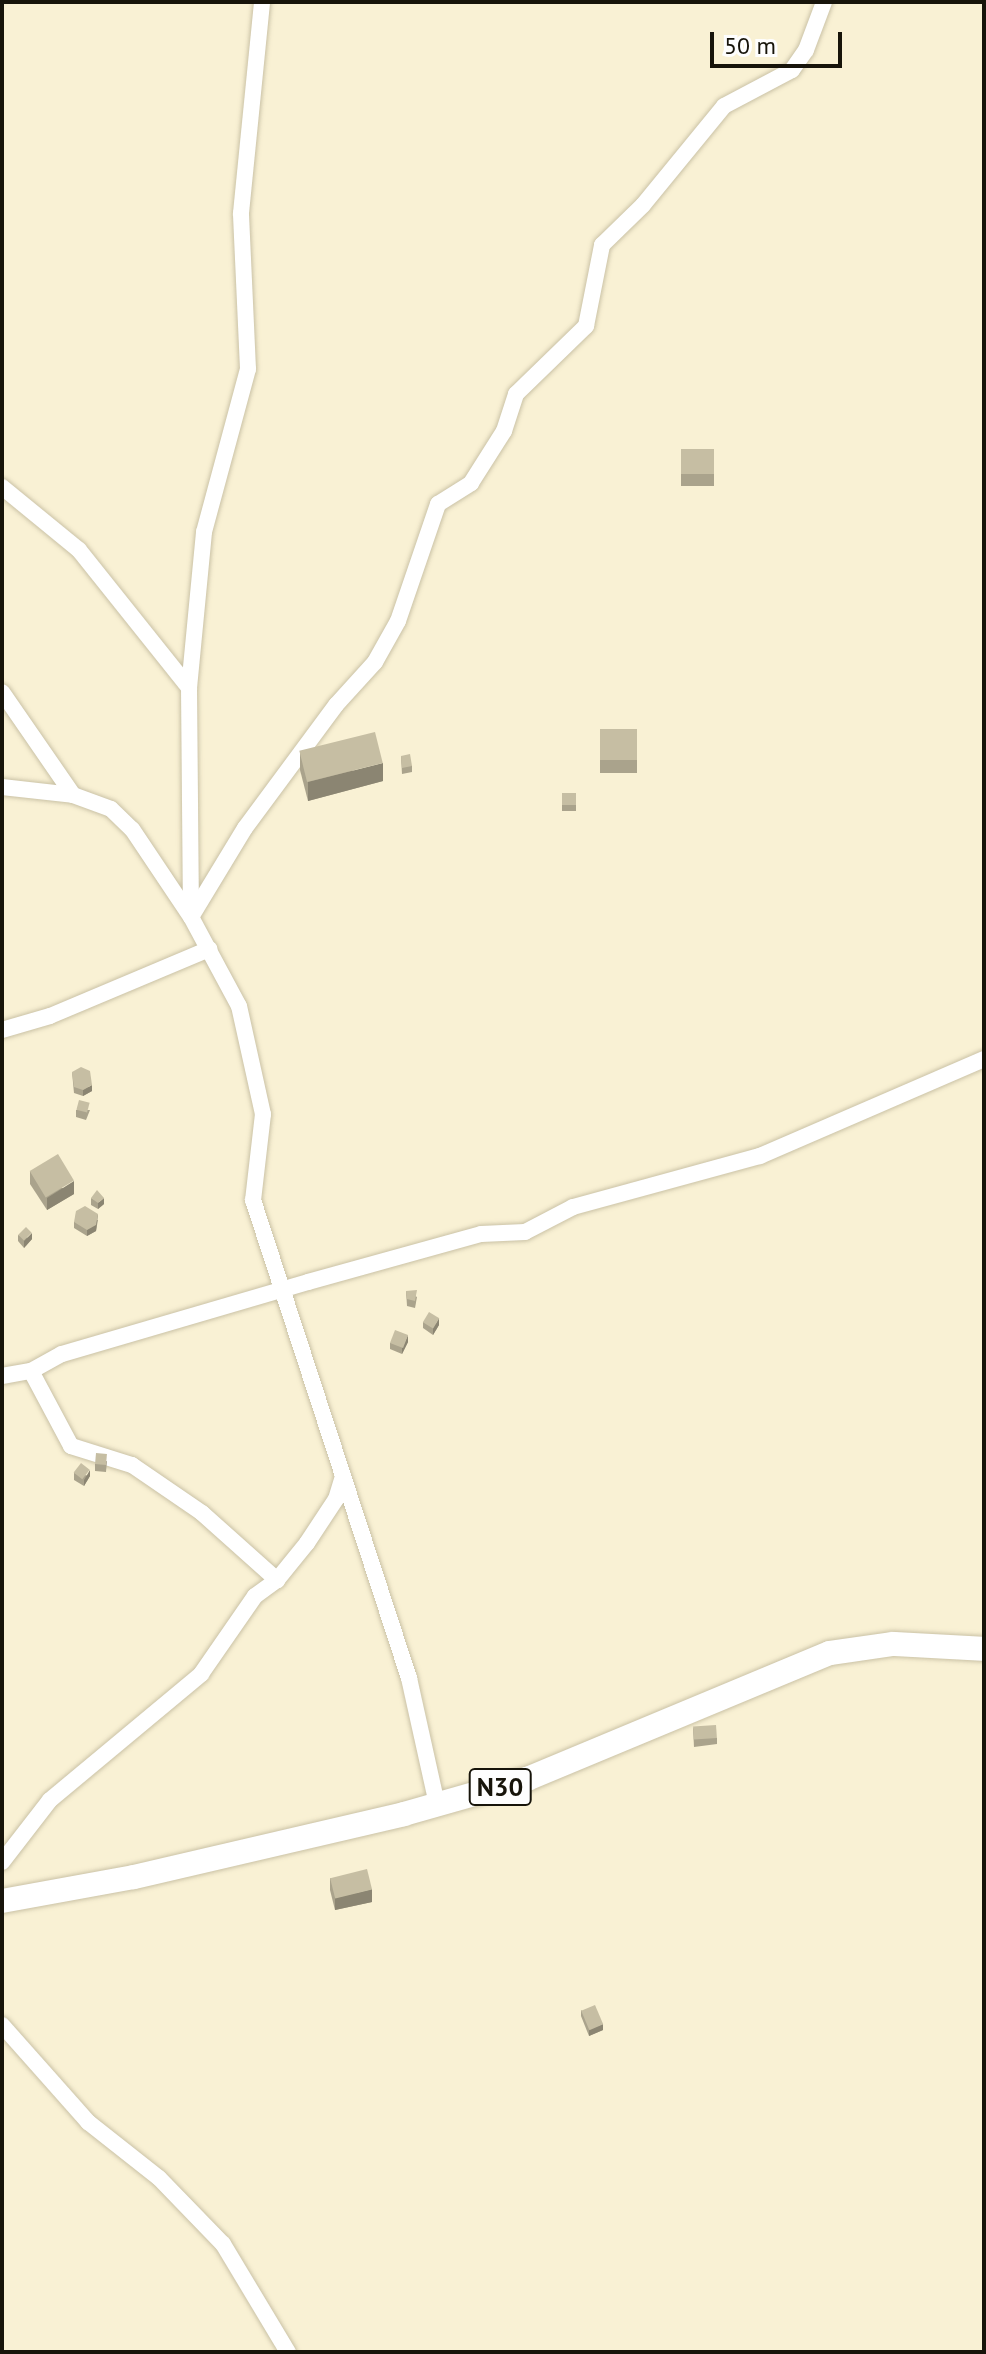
<!DOCTYPE html>
<style>
body{margin:0}
#map{position:relative;width:986px;height:2354px;overflow:hidden;background:#f9f1d4;font-family:"PT Sans",sans-serif}
div>[style]{position:absolute}
[style*='--x']{left:calc(var(--x)*1px);top:calc(var(--y)*1px);width:calc(var(--w)*1px);rotate:calc(var(--a)*1deg)}
.roads{filter:drop-shadow(0 0 2px #cac2a6) drop-shadow(0 0 2px #cac2a6)}
.minor>*{height:16px;margin:-8px;padding:0 8px;transform-origin:8px;border-radius:8px;background:#fff}
.primary>*{height:24px;margin:-12px;padding:0 12px;transform-origin:12px;border-radius:12px;background:#fff}
.wall>*{inset:0;background:#aaa38c;transform-origin:0 0}
.shaded-wall>*{inset:0;background:#8b8572}
.building>*{inset:0;background:#c6bea3;transform-origin:0 0}
span{translate:-50% -50%;white-space:nowrap;text-align:center;line-height:1.15;-webkit-text-stroke:7px #fefefe;paint-order:stroke}
.shield-label span{padding:2px 6px;background:#fefefe;border:2px solid;border-radius:6px;-webkit-text-stroke-width:0}
.shield-label{font-size:26px;color:#17140a;font-weight:700}
.frame{position:absolute;inset:0;border:4px solid #17140a;pointer-events:none}
.scale{position:absolute;left:710px;top:32px;width:132px;height:36px;box-sizing:border-box;border:4px solid #17140a;border-top:0;padding-left:10px;font-size:24px;line-height:28px;white-space:nowrap;color:#17140a;-webkit-text-stroke:6px #fefefe;paint-order:stroke}
</style>
<div id="map">
<div class="roads">
<div class="minor">
<div style="--x:2;--y:487;--w:99;--a:39.3"></div>
<div style="--x:79;--y:550;--w:176;--a:51.4"></div>
<div style="--x:2;--y:692;--w:125;--a:55.4"></div>
<div style="--x:73;--y:795;--w:40;--a:20.2"></div>
<div style="--x:111;--y:809;--w:29;--a:44"></div>
<div style="--x:132;--y:829;--w:106;--a:56.2"></div>
<div style="--x:191;--y:917;--w:101;--a:61.7"></div>
<div style="--x:239;--y:1006;--w:111;--a:77.5"></div>
<div style="--x:263;--y:1114;--w:87;--a:96.6"></div>
<div style="--x:253;--y:1200;--w:503;--a:71.93"></div>
<div style="--x:409;--y:1678;--w:129;--a:77.5"></div>
<div style="--x:2;--y:787;--w:71;--a:6.4"></div>
<div style="--x:191;--y:916;--w:228;--a:-90.5"></div>
<div style="--x:189;--y:688;--w:157;--a:-84.5"></div>
<div style="--x:204;--y:532;--w:169;--a:-74.9"></div>
<div style="--x:248;--y:369;--w:156;--a:-92.6"></div>
<div style="--x:241;--y:213;--w:212;--a:-84.3"></div>
<div style="--x:191;--y:917;--w:104;--a:-58.8"></div>
<div style="--x:245;--y:828;--w:153;--a:-53.5"></div>
<div style="--x:336;--y:705;--w:58;--a:-47.8"></div>
<div style="--x:375;--y:662;--w:47;--a:-60.7"></div>
<div style="--x:398;--y:621;--w:124;--a:-71.1"></div>
<div style="--x:438;--y:504;--w:39;--a:-32"></div>
<div style="--x:471;--y:483;--w:62;--a:-57.6"></div>
<div style="--x:504;--y:431;--w:39;--a:-72"></div>
<div style="--x:516;--y:394;--w:98;--a:-44.2"></div>
<div style="--x:586;--y:326;--w:83;--a:-78.8"></div>
<div style="--x:602;--y:245;--w:57;--a:-44.3"></div>
<div style="--x:643;--y:205;--w:128;--a:-50.7"></div>
<div style="--x:724;--y:106;--w:77;--a:-27.9"></div>
<div style="--x:792;--y:70;--w:24;--a:-55"></div>
<div style="--x:806;--y:50;--w:51;--a:-69.4"></div>
<div style="--x:2;--y:1030;--w:50;--a:-16.3"></div>
<div style="--x:50;--y:1016;--w:173;--a:-22.8"></div>
<div style="--x:31;--y:1371;--w:85;--a:61.9"></div>
<div style="--x:71;--y:1446;--w:64;--a:17.3"></div>
<div style="--x:132;--y:1465;--w:85;--a:34.4"></div>
<div style="--x:202;--y:1513;--w:101;--a:41.8"></div>
<div style="--x:2;--y:1376;--w:29;--a:-10"></div>
<div style="--x:31;--y:1371;--w:35;--a:-29"></div>
<div style="--x:62;--y:1354;--w:256;--a:-16.3"></div>
<div style="--x:308;--y:1282;--w:180;--a:-15.5"></div>
<div style="--x:481;--y:1234;--w:44;--a:-2.6"></div>
<div style="--x:525;--y:1232;--w:54;--a:-27.5"></div>
<div style="--x:573;--y:1207;--w:194;--a:-15.3"></div>
<div style="--x:760;--y:1156;--w:244;--a:-23.4"></div>
<div style="--x:2;--y:1862;--w:78;--a:-52.3"></div>
<div style="--x:50;--y:1800;--w:197;--a:-39.8"></div>
<div style="--x:201;--y:1674;--w:95;--a:-55.3"></div>
<div style="--x:255;--y:1596;--w:27;--a:-36"></div>
<div style="--x:277;--y:1580;--w:48;--a:-51"></div>
<div style="--x:307;--y:1543;--w:53;--a:-56.6"></div>
<div style="--x:336;--y:1499;--w:24;--a:-73"></div>
<div style="--x:2;--y:2025;--w:130;--a:48.4"></div>
<div style="--x:88;--y:2122;--w:90;--a:38.3"></div>
<div style="--x:159;--y:2178;--w:92;--a:45.9"></div>
<div style="--x:223;--y:2244;--w:126;--a:59"></div>
</div>
<div class="primary">
<div style="--x:2;--y:1901;--w:134;--a:-10.3"></div>
<div style="--x:134;--y:1877;--w:277;--a:-13.1"></div>
<div style="--x:404;--y:1814;--w:128;--a:-15.9"></div>
<div style="--x:527;--y:1779;--w:328;--a:-22.6"></div>
<div style="--x:830;--y:1653;--w:64;--a:-8.1"></div>
<div style="--x:893;--y:1644;--w:91;--a:3.1"></div>
</div>
</div>
<div class="wall">
<div style="left:714px;top:449px;width:37px;height:33px;rotate:90deg"></div>
<div style="left:600px;top:729px;width:37px;height:44px"></div>
<div style="clip-path:polygon(300px 752px,383px 781px,308px 801px,300px 770px)"></div>
<div style="clip-path:polygon(401px 756px,412px 766px,412px 772px,402px 774px)"></div>
<div style="left:562px;top:793px;width:14px;height:18px"></div>
<div style="clip-path:polygon(72px 1072px,92px 1091px,83px 1096px,74px 1093px)"></div>
<div style="clip-path:polygon(76px 1110px,90px 1110px,86px 1120px,76px 1117px)"></div>
<div style="clip-path:polygon(30px 1171px,74px 1194px,47px 1210px,30px 1184px)"></div>
<div style="clip-path:polygon(91px 1198px,104px 1204px,98px 1209px,91px 1205px)"></div>
<div style="clip-path:polygon(98px 1220px,96px 1231px,87px 1236px,74px 1228px,74px 1222px)"></div>
<div style="clip-path:polygon(18px 1235px,32px 1239px,24px 1248px,18px 1241px)"></div>
<div style="clip-path:polygon(406px 1291px,417px 1297px,415px 1308px,407px 1306px)"></div>
<div style="clip-path:polygon(423px 1322px,439px 1325px,433px 1335px,423px 1328px)"></div>
<div style="clip-path:polygon(408px 1342px,402px 1354px,390px 1349px,390px 1343px)"></div>
<div style="clip-path:polygon(107px 1461px,106px 1472px,95px 1471px,95px 1464px)"></div>
<div style="clip-path:polygon(74px 1473px,90px 1476px,84px 1486px,74px 1480px)"></div>
<div style="clip-path:polygon(693px 1728px,717px 1738px,717px 1744px,694px 1747px)"></div>
<div style="clip-path:polygon(330px 1878px,372px 1902px,335px 1910px,330px 1890px)"></div>
<div style="clip-path:polygon(581px 2010px,603px 2030px,589px 2036px,581px 2016px)"></div>
</div>
<div class="shaded-wall">
<div style="clip-path:polygon(383px 763px,383px 781px,308px 801px,308px 782px)"></div>
<div style="clip-path:polygon(92px 1085px,92px 1091px,83px 1096px,83px 1090px)"></div>
<div style="clip-path:polygon(74px 1181px,74px 1194px,47px 1210px,47px 1198px)"></div>
<div style="clip-path:polygon(104px 1198px,104px 1204px,98px 1209px,98px 1203px)"></div>
<div style="clip-path:polygon(98px 1214px,96px 1231px,87px 1236px,87px 1230px)"></div>
<div style="clip-path:polygon(32px 1233px,32px 1239px,24px 1248px,24px 1241px)"></div>
<div style="clip-path:polygon(439px 1318px,439px 1325px,433px 1335px,433px 1328px)"></div>
<div style="clip-path:polygon(408px 1335px,408px 1342px,402px 1354px,402px 1348px)"></div>
<div style="clip-path:polygon(90px 1470px,90px 1476px,84px 1486px,84px 1480px)"></div>
<div style="clip-path:polygon(372px 1889px,372px 1902px,335px 1910px,335px 1898px)"></div>
<div style="clip-path:polygon(603px 2024px,603px 2030px,589px 2036px,589px 2029px)"></div>
</div>
<div class="building">
<div style="left:714px;top:449px;width:25px;height:33px;rotate:90deg"></div>
<div style="left:600px;top:729px;width:37px;height:31px"></div>
<div style="left:375px;top:732px;width:32px;height:78px;rotate:76deg"></div>
<div style="clip-path:polygon(410px 754px,412px 766px,402px 768px,401px 756px)"></div>
<div style="left:562px;top:793px;width:14px;height:12px"></div>
<div style="clip-path:polygon(81px 1067px,90px 1071px,92px 1085px,83px 1090px,74px 1087px,72px 1072px)"></div>
<div style="left:79px;top:1100px;width:11px;height:10px;rotate:15deg"></div>
<div style="left:58px;top:1154px;width:31px;height:33px;rotate:59deg"></div>
<div style="clip-path:polygon(97px 1190px,104px 1198px,98px 1203px,91px 1198px)"></div>
<div style="clip-path:polygon(85px 1206px,98px 1214px,96px 1225px,87px 1230px,74px 1222px,76px 1211px)"></div>
<div style="left:26px;top:1227px;width:8px;height:11px;rotate:45deg"></div>
<div style="clip-path:polygon(417px 1290px,415px 1301px,407px 1299px,406px 1291px)"></div>
<div style="left:429px;top:1312px;width:12px;height:12px;rotate:31deg"></div>
<div style="left:395px;top:1330px;width:14px;height:14px;rotate:21deg"></div>
<div style="left:96px;top:1453px;width:11px;height:11px;rotate:5deg"></div>
<div style="left:81px;top:1463px;width:11px;height:12px;rotate:38deg"></div>
<div style="left:716px;top:1725px;width:13px;height:23px;rotate:86deg"></div>
<div style="left:367px;top:1869px;width:21px;height:38px;rotate:76deg"></div>
<div style="left:595px;top:2005px;width:21px;height:15px;rotate:67deg"></div>
</div>
<div class="shield-label">
<span style="left:500px;top:1787px">N30</span>
</div>
<div class="frame"></div>
<div class="scale">50 m</div>
</div>
